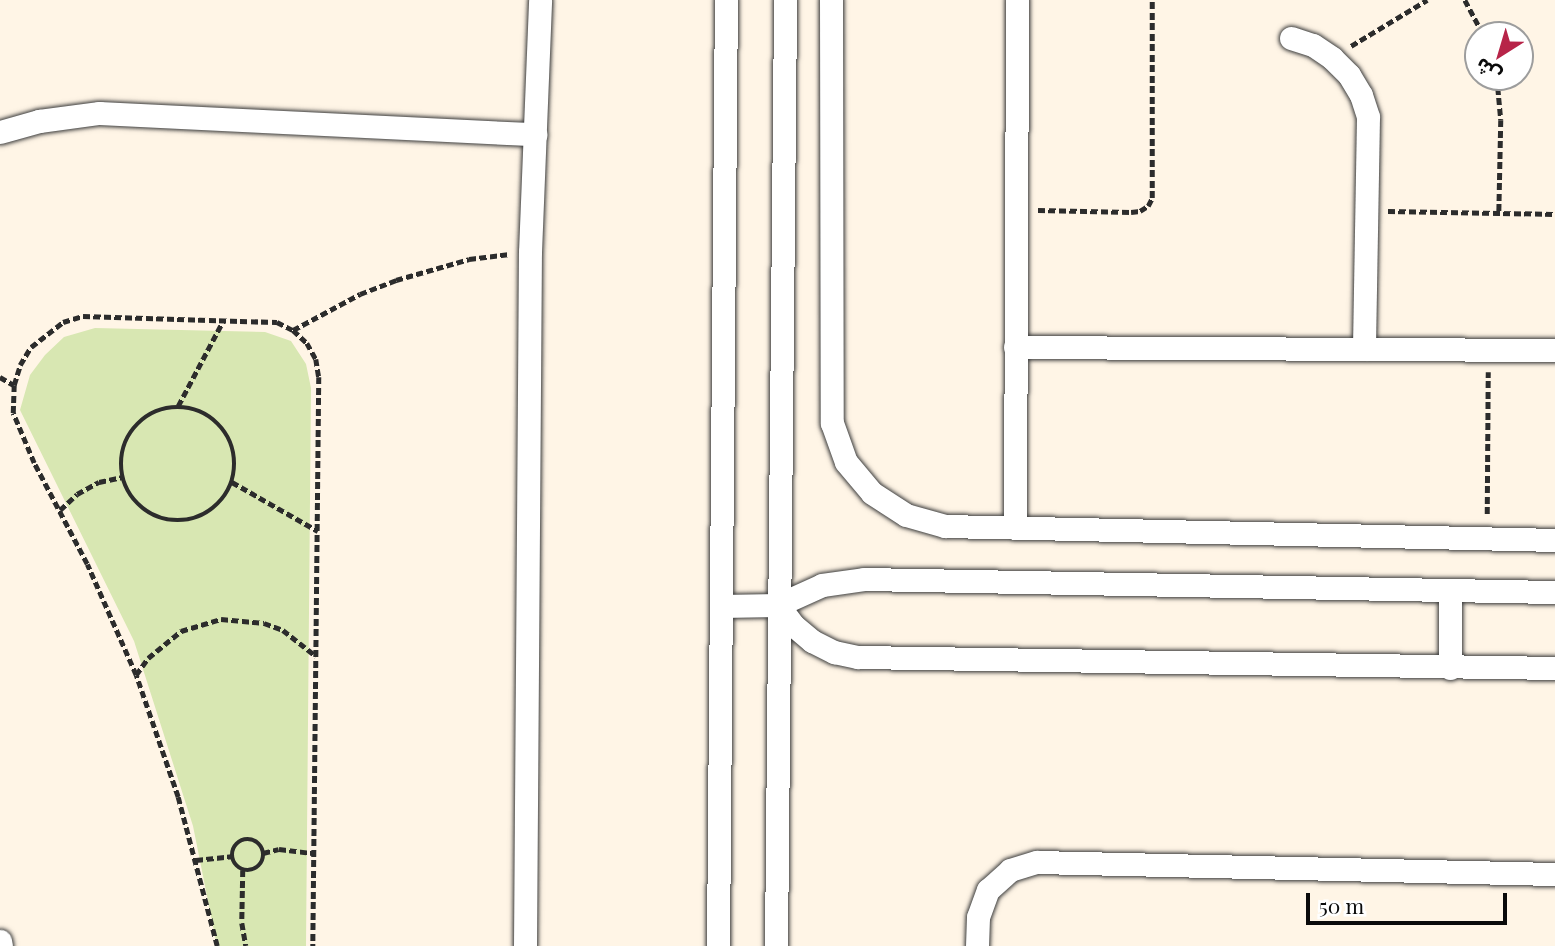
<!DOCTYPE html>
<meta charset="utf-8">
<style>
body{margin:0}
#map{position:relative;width:1555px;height:946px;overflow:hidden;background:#fff5e6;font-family:"Playfair Display","Noto Sans Arabic",serif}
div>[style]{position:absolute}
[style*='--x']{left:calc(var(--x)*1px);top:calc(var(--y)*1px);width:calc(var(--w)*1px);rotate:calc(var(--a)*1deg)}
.green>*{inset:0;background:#d8e7b2}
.path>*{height:4.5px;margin-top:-2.25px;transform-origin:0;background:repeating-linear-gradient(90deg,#2c2c2c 0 7px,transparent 0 10.5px)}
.path>.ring{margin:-2.25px;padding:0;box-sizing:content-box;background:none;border:4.5px solid #2c2c2c;border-radius:50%}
.roads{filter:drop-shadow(0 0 2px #3d3d3d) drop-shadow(0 0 2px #3d3d3d)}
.street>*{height:23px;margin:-11.5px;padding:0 11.5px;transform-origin:11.5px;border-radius:11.5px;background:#fff}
span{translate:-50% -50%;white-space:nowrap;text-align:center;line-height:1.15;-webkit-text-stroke:7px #fff;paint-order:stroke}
.north{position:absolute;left:1464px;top:21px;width:70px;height:70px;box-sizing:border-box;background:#fff;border:2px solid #9d9d9d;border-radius:50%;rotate:217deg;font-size:19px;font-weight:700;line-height:28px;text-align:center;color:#0a0a0a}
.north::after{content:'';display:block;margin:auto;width:24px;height:32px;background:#b72448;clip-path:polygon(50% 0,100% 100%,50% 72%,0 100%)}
.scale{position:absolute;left:1306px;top:893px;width:201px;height:32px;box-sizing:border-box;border:4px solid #0a0a0a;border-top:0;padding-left:9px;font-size:21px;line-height:24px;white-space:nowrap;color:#0a0a0a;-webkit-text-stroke:5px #fff;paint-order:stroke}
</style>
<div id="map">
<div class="green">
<div style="clip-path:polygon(95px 328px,265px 332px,291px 341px,306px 364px,311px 388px,306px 946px,217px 946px,193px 826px,134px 641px,20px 410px,30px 375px,45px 355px,64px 337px)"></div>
</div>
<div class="path">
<div style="--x:1465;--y:0;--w:40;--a:62"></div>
<div style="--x:1351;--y:46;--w:89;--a:-31.2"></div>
<div style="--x:1497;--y:77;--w:43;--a:84.7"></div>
<div style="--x:1501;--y:120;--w:93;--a:91.2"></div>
<div style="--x:1038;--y:210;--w:93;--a:1.2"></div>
<div style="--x:1131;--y:212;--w:9;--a:-6"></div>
<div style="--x:1140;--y:211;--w:9;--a:-32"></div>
<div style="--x:1148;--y:206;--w:9;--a:-63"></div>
<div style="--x:1152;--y:198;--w:198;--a:-90"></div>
<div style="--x:1388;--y:211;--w:165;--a:1"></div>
<div style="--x:293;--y:330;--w:76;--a:-28.2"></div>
<div style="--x:360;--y:294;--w:39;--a:-21"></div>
<div style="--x:396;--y:280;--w:76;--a:-16"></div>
<div style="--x:469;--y:259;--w:39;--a:-7"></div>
<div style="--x:0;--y:377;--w:16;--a:30"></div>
<div style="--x:178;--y:406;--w:96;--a:-62.1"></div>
<div class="ring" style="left:121px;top:407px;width:109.5px;height:109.5px"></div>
<div style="--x:232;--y:482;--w:99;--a:29.7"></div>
<div style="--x:60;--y:510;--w:23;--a:-43"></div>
<div style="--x:77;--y:494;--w:25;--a:-29"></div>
<div style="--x:99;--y:482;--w:24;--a:-12"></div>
<div style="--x:1487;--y:514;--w:142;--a:-89.6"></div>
<div style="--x:136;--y:675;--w:21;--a:-55"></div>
<div style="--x:148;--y:658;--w:43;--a:-39.3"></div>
<div style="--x:181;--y:631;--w:42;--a:-16.7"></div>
<div style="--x:221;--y:619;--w:43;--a:5.3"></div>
<div style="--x:264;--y:623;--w:20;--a:20"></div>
<div style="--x:283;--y:630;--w:42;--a:38.2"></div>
<div class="ring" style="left:232px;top:839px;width:27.5px;height:27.5px"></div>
<div style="--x:263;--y:853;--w:16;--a:-14"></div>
<div style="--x:279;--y:849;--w:34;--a:7"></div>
<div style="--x:196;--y:860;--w:36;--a:-6"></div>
<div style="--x:243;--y:870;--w:53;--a:91.1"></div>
<div style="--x:242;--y:923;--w:23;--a:80"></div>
<div style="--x:217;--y:946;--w:154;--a:-104.7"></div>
<div style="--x:178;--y:797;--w:129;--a:-109"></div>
<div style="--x:136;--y:675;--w:121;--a:-113.8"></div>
<div style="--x:87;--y:564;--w:114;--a:-117.7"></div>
<div style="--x:34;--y:463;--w:54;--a:-112.8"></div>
<div style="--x:13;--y:413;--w:28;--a:-88"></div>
<div style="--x:14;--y:385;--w:21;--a:-73"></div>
<div style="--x:20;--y:365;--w:21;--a:-59"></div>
<div style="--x:31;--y:347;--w:41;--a:-38"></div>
<div style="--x:63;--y:322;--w:21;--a:-17"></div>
<div style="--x:83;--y:316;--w:194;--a:1.8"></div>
<div style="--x:277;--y:322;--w:18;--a:27"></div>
<div style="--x:293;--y:330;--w:19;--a:43"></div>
<div style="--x:307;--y:343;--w:18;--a:61"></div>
<div style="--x:316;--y:359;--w:18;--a:81"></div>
<div style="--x:319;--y:377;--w:569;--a:90.6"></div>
</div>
<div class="roads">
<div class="street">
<div style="--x:831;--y:0;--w:423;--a:89.9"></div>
<div style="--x:832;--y:423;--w:41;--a:70.3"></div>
<div style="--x:846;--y:462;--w:40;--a:50"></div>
<div style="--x:872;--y:493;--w:40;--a:32.9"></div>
<div style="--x:906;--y:515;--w:41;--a:15.8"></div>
<div style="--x:945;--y:526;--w:610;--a:1.31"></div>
<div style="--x:1291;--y:38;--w:23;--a:18"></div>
<div style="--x:1313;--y:45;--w:23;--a:34"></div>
<div style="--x:1332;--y:58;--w:24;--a:45"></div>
<div style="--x:1349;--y:75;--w:23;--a:59"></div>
<div style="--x:1361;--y:95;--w:23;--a:72"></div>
<div style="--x:1368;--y:117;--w:232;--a:91"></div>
<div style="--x:0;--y:132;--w:41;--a:-15.8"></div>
<div style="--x:39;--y:121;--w:61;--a:-7.6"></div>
<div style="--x:99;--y:113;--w:437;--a:2.8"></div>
<div style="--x:1015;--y:347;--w:540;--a:0.32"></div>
<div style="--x:1015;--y:528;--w:528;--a:-89.78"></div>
<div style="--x:1450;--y:591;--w:77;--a:90"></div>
<div style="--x:778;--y:605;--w:25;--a:53"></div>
<div style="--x:793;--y:625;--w:25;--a:40"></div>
<div style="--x:812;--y:641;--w:25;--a:27"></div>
<div style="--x:834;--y:652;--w:25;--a:12"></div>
<div style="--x:858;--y:657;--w:697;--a:0.9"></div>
<div style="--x:721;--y:606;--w:57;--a:-1"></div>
<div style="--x:778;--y:605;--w:48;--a:-24.4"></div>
<div style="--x:822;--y:585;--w:42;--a:-8.1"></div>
<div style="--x:864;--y:579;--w:691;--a:1.08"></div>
<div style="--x:0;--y:941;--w:5;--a:79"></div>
<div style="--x:525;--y:946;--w:694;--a:-89.59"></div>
<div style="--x:530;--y:252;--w:252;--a:-87.7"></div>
<div style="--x:718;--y:946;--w:946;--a:-89.52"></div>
<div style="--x:776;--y:946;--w:946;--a:-89.45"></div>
<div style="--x:977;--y:946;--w:29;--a:-88"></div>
<div style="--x:978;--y:917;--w:29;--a:-70"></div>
<div style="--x:988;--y:890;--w:30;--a:-42"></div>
<div style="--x:1010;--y:870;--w:28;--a:-17"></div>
<div style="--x:1037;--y:862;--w:518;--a:1.33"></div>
</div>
</div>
<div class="north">ش</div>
<div class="scale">50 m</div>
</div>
